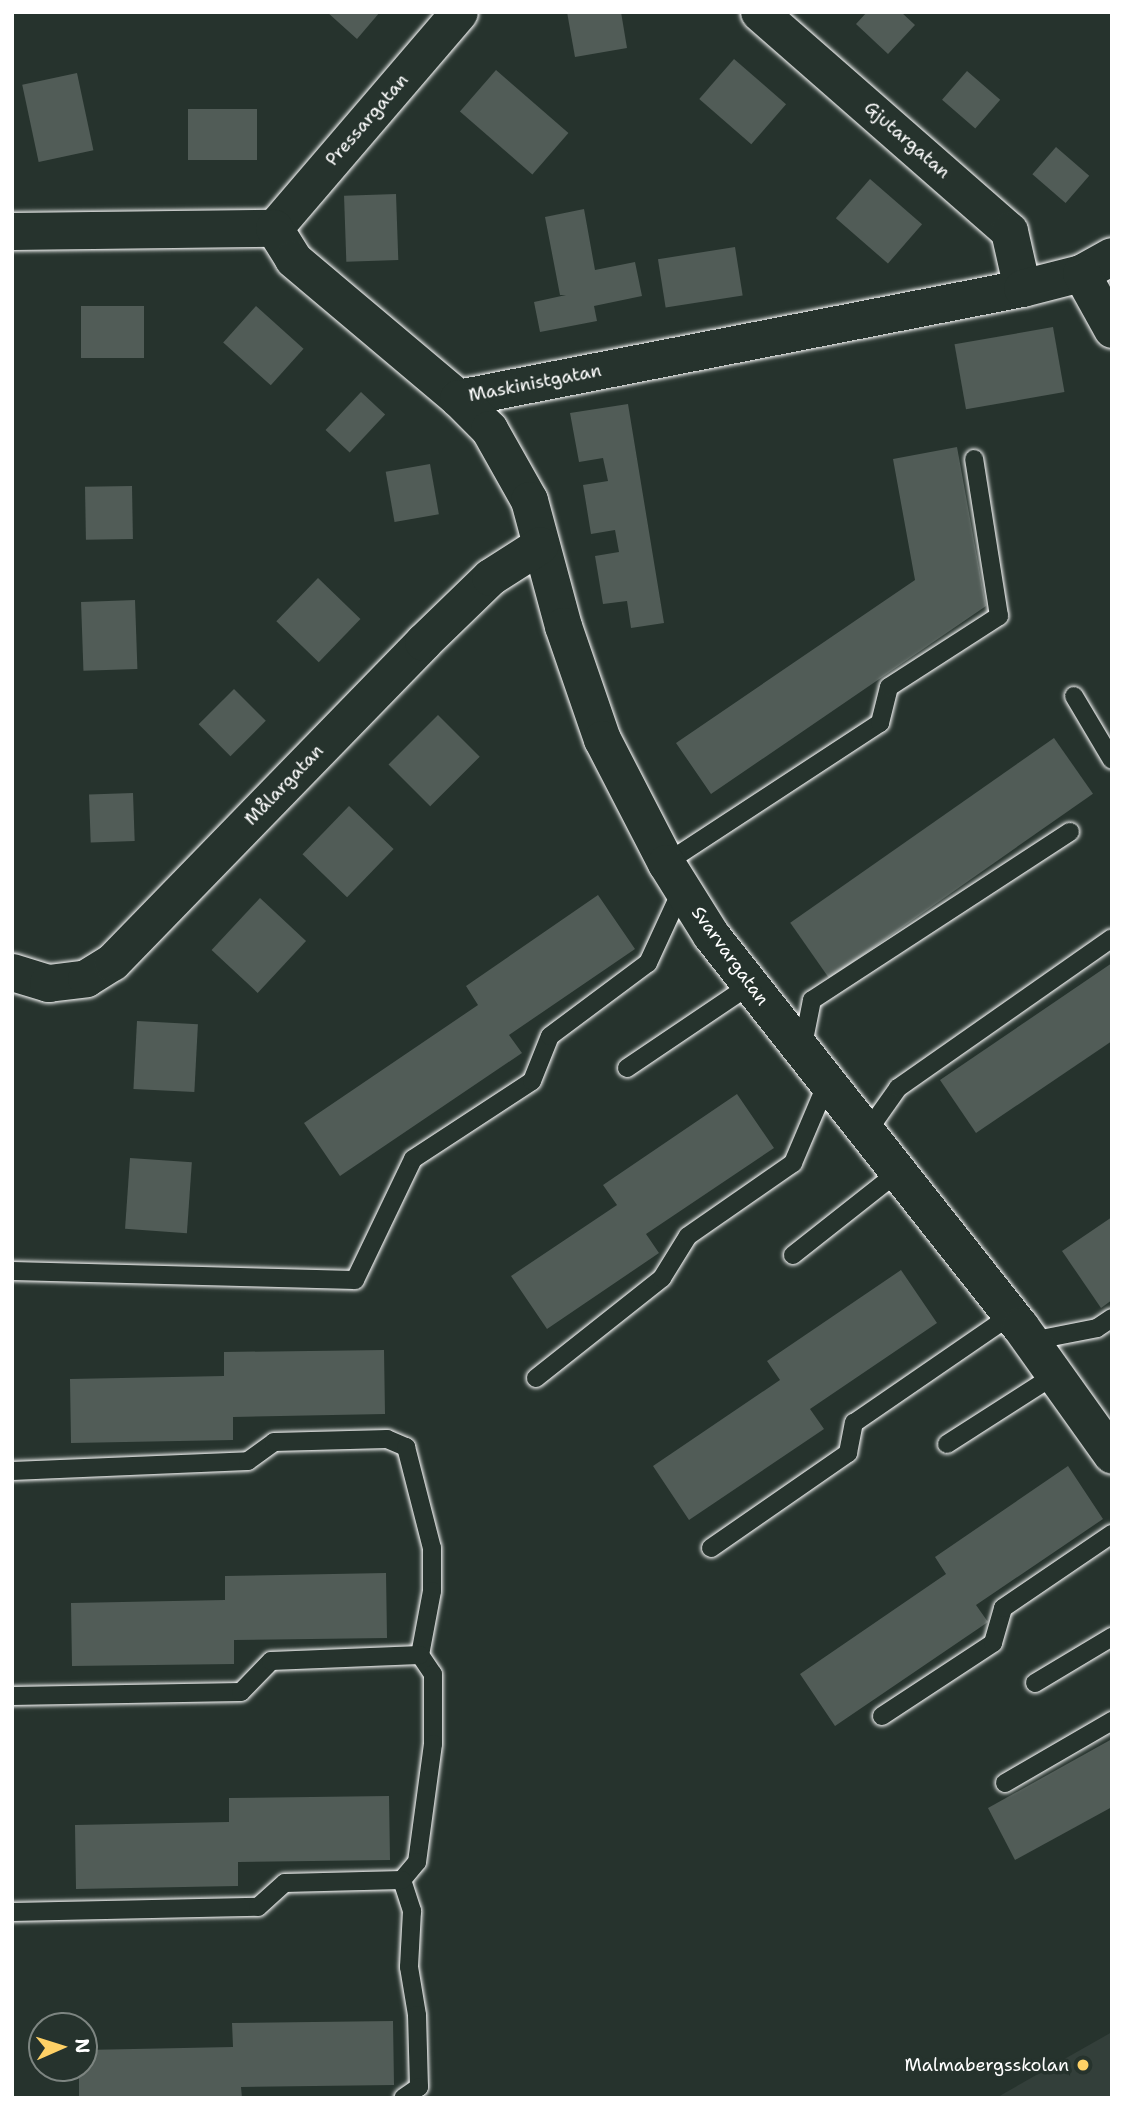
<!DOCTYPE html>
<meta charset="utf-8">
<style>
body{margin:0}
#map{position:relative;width:1124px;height:2110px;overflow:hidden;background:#26332d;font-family:"Shantell Sans",sans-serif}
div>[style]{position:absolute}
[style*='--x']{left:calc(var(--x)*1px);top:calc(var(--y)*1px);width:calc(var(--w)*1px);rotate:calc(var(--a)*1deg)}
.built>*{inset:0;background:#333f3a}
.building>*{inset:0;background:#515c57;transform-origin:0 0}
.roads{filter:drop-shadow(0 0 2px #fff) drop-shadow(0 0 2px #fff)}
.service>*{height:18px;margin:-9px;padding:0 9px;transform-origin:9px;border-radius:9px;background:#26332d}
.minor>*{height:37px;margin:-18.5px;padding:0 18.5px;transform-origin:18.5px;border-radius:18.5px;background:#26332d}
.dots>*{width:19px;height:19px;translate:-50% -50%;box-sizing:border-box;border:4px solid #26332d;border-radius:50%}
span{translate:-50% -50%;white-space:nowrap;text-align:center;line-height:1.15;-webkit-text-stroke:7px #26332d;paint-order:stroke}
.street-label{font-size:18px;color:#fff}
.poi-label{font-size:18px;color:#fff}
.right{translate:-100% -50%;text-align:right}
.frame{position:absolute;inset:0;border:14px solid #fff;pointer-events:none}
.north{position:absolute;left:28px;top:2012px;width:70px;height:70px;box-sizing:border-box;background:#26332d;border:2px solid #7d8581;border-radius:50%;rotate:87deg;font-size:19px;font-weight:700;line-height:28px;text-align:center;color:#fff}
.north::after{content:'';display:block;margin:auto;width:24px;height:32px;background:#ffd166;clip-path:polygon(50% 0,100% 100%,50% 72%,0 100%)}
</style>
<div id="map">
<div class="built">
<div style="clip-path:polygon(1112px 2032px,1112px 2098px,996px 2098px)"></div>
</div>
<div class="building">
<div style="clip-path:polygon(327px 12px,380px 12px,357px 39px)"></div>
<div style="clip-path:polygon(567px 12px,621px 12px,627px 48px,575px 57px)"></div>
<div style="clip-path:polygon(867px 12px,901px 12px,915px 25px,888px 54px,856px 24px)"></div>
<div style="left:734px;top:59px;width:69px;height:53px;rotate:41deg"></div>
<div style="left:496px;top:70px;width:96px;height:55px;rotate:41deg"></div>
<div style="left:967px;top:71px;width:44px;height:38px;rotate:41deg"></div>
<div style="left:77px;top:73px;width:79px;height:56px;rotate:78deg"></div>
<div style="left:257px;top:109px;width:51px;height:69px;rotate:90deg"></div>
<div style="left:1056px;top:147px;width:44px;height:36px;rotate:41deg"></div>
<div style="left:870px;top:179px;width:69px;height:52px;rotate:41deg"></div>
<div style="left:396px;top:194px;width:66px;height:52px;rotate:88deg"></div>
<div style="clip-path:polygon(584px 209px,595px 270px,635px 262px,642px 296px,594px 306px,597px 321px,540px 332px,534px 302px,566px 295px,560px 295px,545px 217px)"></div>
<div style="left:735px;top:247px;width:49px;height:78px;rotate:81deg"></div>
<div style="left:144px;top:306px;width:52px;height:63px;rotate:90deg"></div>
<div style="left:256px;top:306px;width:64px;height:49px;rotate:42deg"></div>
<div style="left:1053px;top:327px;width:66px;height:100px;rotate:80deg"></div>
<div style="left:361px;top:392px;width:33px;height:52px;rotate:43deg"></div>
<div style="clip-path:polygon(628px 404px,664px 623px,631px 628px,627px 601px,603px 604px,595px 556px,619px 552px,615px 530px,591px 534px,583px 485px,608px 481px,603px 458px,579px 462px,570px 413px)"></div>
<div style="clip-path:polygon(957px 447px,986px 606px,711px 794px,676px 743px,915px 580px,893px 459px)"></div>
<div style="left:430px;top:464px;width:51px;height:45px;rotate:80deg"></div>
<div style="left:132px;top:486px;width:53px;height:47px;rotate:89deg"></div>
<div style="left:318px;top:578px;width:59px;height:60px;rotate:44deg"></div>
<div style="left:135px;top:600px;width:69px;height:54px;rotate:88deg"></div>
<div style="left:234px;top:689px;width:45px;height:50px;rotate:45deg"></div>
<div style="left:438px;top:715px;width:59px;height:70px;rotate:45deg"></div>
<div style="left:1054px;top:738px;width:68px;height:322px;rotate:55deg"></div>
<div style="left:133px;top:793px;width:48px;height:44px;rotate:88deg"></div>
<div style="left:349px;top:806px;width:62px;height:67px;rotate:44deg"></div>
<div style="clip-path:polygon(598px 895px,635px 949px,509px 1035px,522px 1053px,340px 1176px,304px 1123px,478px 1005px,466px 986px)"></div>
<div style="left:260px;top:898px;width:63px;height:71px;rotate:43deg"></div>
<div style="clip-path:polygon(1112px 963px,1112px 1041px,976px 1133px,940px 1080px)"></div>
<div style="left:137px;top:1021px;width:61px;height:68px;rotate:3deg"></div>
<div style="clip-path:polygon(737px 1094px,774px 1148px,646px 1234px,659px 1253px,547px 1329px,511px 1276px,617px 1205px,603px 1185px)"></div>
<div style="left:130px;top:1158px;width:62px;height:71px;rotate:4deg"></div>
<div style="clip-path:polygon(1112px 1217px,1112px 1300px,1101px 1308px,1062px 1251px)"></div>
<div style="clip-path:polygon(901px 1270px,937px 1323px,810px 1409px,824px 1429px,689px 1520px,653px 1466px,780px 1380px,767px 1361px)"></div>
<div style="clip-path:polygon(384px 1350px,385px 1414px,233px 1417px,233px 1440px,71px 1443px,70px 1379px,224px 1376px,224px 1352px)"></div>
<div style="clip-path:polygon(1068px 1466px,1103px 1519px,976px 1605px,988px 1622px,835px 1726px,800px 1674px,946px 1574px,935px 1557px)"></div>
<div style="clip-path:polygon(386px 1573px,387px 1638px,234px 1640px,234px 1664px,72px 1666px,71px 1603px,225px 1600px,225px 1576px)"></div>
<div style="clip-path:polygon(1112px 1739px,1112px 1807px,1015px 1860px,988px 1808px)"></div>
<div style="clip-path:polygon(389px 1796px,390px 1860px,238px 1862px,238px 1886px,76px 1889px,75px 1825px,229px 1822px,229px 1798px)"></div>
<div style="clip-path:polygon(393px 2021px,394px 2085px,241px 2087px,242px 2098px,79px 2098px,79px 2068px,84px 2068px,84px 2050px,233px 2047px,232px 2023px)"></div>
</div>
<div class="roads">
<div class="service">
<div style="--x:1074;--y:696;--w:74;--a:59.3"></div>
<div style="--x:666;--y:863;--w:256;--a:-33.2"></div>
<div style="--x:880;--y:723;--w:37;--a:-76"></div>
<div style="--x:889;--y:687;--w:131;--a:-32.8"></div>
<div style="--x:999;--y:616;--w:159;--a:-99"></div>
<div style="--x:802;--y:1050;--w:51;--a:-78.7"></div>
<div style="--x:812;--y:1000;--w:308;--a:-33.1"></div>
<div style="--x:627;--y:1068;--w:148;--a:-34"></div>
<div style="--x:867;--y:1132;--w:54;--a:-54.8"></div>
<div style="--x:898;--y:1088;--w:261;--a:-35"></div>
<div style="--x:793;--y:1255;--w:134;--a:-38.3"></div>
<div style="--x:12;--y:1271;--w:343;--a:1.5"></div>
<div style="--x:355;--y:1280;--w:134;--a:-64.4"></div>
<div style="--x:413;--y:1159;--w:142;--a:-33.2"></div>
<div style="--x:532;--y:1081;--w:48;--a:-68.2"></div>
<div style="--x:550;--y:1036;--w:122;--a:-36.7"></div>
<div style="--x:648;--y:963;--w:81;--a:-65.3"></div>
<div style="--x:1031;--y:1341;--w:67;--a:-11.1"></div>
<div style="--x:1097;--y:1328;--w:18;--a:-34"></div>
<div style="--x:536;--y:1378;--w:161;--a:-38.4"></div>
<div style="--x:662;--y:1278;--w:49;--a:-58.2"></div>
<div style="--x:688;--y:1236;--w:128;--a:-34.8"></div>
<div style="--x:793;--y:1163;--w:87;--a:-67"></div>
<div style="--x:947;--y:1444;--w:128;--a:-32.6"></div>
<div style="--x:12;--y:1471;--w:236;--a:-2.4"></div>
<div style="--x:248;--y:1461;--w:32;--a:-36"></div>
<div style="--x:274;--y:1442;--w:113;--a:-1.5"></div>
<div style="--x:387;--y:1439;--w:21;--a:23"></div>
<div style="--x:406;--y:1447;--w:104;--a:75.6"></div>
<div style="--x:432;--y:1548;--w:43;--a:90"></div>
<div style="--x:432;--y:1591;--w:65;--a:100.6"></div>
<div style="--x:420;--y:1655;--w:23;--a:56"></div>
<div style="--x:433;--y:1674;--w:70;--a:90"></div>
<div style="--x:433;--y:1744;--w:119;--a:97.7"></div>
<div style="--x:417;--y:1862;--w:23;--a:130"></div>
<div style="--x:402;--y:1880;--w:33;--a:72"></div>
<div style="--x:412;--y:1911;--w:56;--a:93.1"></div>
<div style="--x:409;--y:1967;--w:49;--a:80.5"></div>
<div style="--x:417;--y:2015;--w:72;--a:88.4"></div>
<div style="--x:419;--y:2087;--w:19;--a:145"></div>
<div style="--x:711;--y:1548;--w:167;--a:-34.7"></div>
<div style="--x:848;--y:1453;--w:31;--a:-79"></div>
<div style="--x:854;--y:1423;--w:191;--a:-34.5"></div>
<div style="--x:1035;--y:1683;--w:90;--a:-30.9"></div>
<div style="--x:12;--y:1696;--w:229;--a:-1"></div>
<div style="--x:241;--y:1692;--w:43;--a:-45.9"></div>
<div style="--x:271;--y:1661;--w:149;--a:-2.3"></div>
<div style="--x:882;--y:1716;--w:133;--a:-33.3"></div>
<div style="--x:993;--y:1643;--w:36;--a:-74"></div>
<div style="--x:1003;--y:1608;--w:132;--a:-34.2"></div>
<div style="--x:1005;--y:1783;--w:124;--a:-30.1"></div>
<div style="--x:12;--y:1912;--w:246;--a:-1.2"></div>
<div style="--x:258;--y:1907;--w:36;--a:-42"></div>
<div style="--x:285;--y:1883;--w:117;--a:-1.5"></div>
</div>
<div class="minor">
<div style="--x:759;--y:12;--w:332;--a:41.2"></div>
<div style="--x:1009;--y:231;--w:58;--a:77.2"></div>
<div style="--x:274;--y:228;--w:284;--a:-49.4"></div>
<div style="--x:12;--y:231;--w:262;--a:-0.7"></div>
<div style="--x:274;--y:228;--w:36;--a:58"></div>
<div style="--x:293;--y:259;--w:216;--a:40.1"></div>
<div style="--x:458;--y:398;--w:575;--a:-11.04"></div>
<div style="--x:1022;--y:288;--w:61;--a:-14.3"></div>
<div style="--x:1081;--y:273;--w:35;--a:-29"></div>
<div style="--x:1081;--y:273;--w:64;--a:61"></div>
<div style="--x:458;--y:398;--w:44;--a:45"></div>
<div style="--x:489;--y:429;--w:81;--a:60.6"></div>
<div style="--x:529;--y:500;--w:131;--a:74.9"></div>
<div style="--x:563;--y:626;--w:120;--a:71"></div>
<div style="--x:602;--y:739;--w:140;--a:62.7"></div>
<div style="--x:666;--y:863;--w:85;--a:58"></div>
<div style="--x:711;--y:935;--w:498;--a:51.7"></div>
<div style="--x:1020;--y:1326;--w:158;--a:54.5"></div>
<div style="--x:12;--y:972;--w:38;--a:17"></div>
<div style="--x:48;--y:983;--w:38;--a:-7"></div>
<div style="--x:86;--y:978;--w:31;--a:-32"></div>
<div style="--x:112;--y:962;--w:446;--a:-45.8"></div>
<div style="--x:423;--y:642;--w:93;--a:-44.1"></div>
<div style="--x:490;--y:577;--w:59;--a:-32.6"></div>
</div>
</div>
<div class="dots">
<div style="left:1083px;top:2065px;background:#ffd166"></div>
</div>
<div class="street-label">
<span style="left:367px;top:120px;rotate:-49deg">Pressargatan</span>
<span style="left:907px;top:140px;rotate:41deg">Gjutargatan</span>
<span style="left:535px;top:383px;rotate:-11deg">Maskinistgatan</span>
<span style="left:284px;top:785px;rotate:-46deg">Målargatan</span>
<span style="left:730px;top:956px;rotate:54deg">Svarvargatan</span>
</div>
<div class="poi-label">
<span class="right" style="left:1069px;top:2065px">Malmabergsskolan</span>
</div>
<div class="frame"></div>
<div class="north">N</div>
</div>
